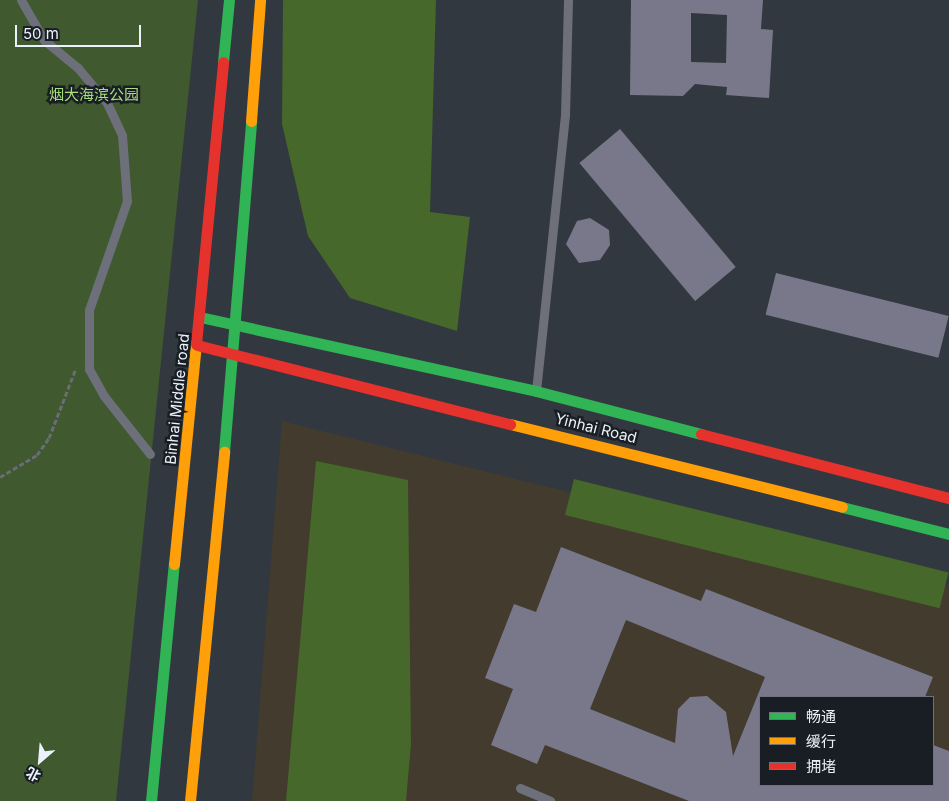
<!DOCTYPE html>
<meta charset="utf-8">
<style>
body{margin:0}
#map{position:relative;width:949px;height:801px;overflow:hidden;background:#32383f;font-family:Inter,"Noto Sans SC",sans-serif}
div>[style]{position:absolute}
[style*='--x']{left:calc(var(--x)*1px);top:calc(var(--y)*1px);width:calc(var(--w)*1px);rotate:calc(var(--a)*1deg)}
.education>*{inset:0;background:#423b2e}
.green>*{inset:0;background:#40592f}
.forest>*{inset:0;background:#46682a;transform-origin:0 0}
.building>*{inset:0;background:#78788a;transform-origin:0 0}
.path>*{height:3px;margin-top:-1.5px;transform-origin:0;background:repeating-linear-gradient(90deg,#696d75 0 5px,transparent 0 7.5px)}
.lane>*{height:9px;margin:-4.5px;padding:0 4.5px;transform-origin:4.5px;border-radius:4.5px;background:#6d6f7a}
.fast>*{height:11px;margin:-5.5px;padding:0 5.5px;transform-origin:5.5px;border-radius:5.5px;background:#30b455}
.slow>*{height:11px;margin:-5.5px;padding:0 5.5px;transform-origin:5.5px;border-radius:5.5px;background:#ff9f0a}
.jam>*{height:11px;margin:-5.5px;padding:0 5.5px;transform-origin:5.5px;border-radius:5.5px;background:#e5322d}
span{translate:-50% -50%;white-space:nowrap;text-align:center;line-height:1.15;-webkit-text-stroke:5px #191e24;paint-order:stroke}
.park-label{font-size:15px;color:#a6df7c}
.street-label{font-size:15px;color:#ebf2fb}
.legend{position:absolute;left:759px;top:696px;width:175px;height:90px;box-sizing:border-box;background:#191e24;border:1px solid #6d737a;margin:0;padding:6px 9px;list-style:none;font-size:15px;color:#ebf2fb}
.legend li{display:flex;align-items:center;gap:10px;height:25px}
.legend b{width:25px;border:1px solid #6d737a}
.north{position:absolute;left:15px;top:736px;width:50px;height:50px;-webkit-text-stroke:4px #191e24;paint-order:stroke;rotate:207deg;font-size:14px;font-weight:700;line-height:20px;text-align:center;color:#ebf2fb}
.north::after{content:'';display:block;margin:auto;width:18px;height:22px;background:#ebf2fb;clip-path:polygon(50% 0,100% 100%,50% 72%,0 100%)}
.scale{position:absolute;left:15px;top:25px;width:126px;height:22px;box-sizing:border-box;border:2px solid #ebf2fb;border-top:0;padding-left:6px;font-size:15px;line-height:18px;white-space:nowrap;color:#ebf2fb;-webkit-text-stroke:4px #191e24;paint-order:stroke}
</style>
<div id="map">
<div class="education">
<div style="clip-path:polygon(evenodd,282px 421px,949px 586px,949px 801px,252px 801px,282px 421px,760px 697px,933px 697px,933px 785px,760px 785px,760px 697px)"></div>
</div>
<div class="green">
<div style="clip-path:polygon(0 0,198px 0,116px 801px,0 801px)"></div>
</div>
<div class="forest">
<div style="clip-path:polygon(283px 0,436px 0,430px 212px,470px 217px,457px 331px,350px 298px,308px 236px,282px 124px)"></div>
<div style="clip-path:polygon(316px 461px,408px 480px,411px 744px,406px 801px,286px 801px)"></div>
<div style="left:574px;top:479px;width:386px;height:37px;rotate:14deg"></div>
</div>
<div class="building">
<div style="clip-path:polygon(evenodd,631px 0,763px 0,761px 29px,773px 30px,769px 98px,726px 95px,727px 87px,695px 84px,683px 96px,630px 95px,631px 0,691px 13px,727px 15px,726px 63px,691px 62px,691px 13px)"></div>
<div style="left:620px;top:129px;width:180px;height:53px;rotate:50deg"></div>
<div style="clip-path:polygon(590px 218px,609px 230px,610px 245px,600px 260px,579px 263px,566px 244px,577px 221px)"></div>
<div style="left:776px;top:273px;width:178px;height:43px;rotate:14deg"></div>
<div style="clip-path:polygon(evenodd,561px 547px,701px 601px,706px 589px,933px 677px,925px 697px,760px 697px,760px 785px,933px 785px,933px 745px,949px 751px,949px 801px,689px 801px,545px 745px,537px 764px,491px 745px,513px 689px,485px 678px,514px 604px,536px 612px,561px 547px,626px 620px,765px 677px,733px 756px,726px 712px,707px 696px,690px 697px,678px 709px,675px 743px,590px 709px,626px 620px)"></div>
</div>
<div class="path">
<div style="--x:0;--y:477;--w:43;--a:-30.7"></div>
<div style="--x:37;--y:455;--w:21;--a:-55"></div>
<div style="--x:49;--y:438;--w:75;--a:-68.9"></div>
</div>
<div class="lane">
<div style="--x:21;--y:0;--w:46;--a:60.1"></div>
<div style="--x:44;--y:40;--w:44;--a:39.5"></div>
<div style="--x:78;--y:68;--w:45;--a:50.4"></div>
<div style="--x:107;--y:103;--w:35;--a:65"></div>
<div style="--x:122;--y:135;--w:66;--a:85.7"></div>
<div style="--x:127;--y:201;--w:115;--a:109.2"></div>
<div style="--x:89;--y:310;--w:59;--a:90"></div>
<div style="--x:89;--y:369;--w:31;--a:61"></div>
<div style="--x:104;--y:396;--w:74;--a:51.6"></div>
<div style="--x:536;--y:391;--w:278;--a:-84"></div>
<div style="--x:565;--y:115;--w:115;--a:-88.5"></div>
<div style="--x:520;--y:788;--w:33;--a:23"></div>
</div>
<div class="fast">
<div style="--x:223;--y:62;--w:62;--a:-84.5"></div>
<div style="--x:200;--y:317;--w:344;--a:12.4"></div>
<div style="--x:536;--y:391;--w:171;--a:14.6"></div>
<div style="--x:224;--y:452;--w:332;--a:-85.3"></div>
<div style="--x:842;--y:507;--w:110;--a:14.2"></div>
<div style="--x:151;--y:801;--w:238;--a:-84.5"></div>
</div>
<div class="slow">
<div style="--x:251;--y:121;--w:121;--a:-85.7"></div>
<div style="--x:510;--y:424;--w:342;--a:14"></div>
<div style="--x:174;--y:564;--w:221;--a:-84.3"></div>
<div style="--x:190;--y:801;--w:351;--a:-84.4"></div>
</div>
<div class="jam">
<div style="--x:196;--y:344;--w:283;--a:-84.5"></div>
<div style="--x:197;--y:345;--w:323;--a:14.2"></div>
<div style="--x:701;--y:434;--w:256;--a:14.5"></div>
</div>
<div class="park-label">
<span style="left:94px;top:95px">烟大海滨公园</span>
</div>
<div class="street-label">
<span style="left:177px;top:399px;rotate:-84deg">Binhai Middle road</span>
<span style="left:596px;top:428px;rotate:14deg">Yinhai Road</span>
</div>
<ul class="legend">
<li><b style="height:6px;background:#30b455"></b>畅通</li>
<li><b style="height:6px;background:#ff9f0a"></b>缓行</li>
<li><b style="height:6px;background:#e5322d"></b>拥堵</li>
</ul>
<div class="north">北</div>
<div class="scale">50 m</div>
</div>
